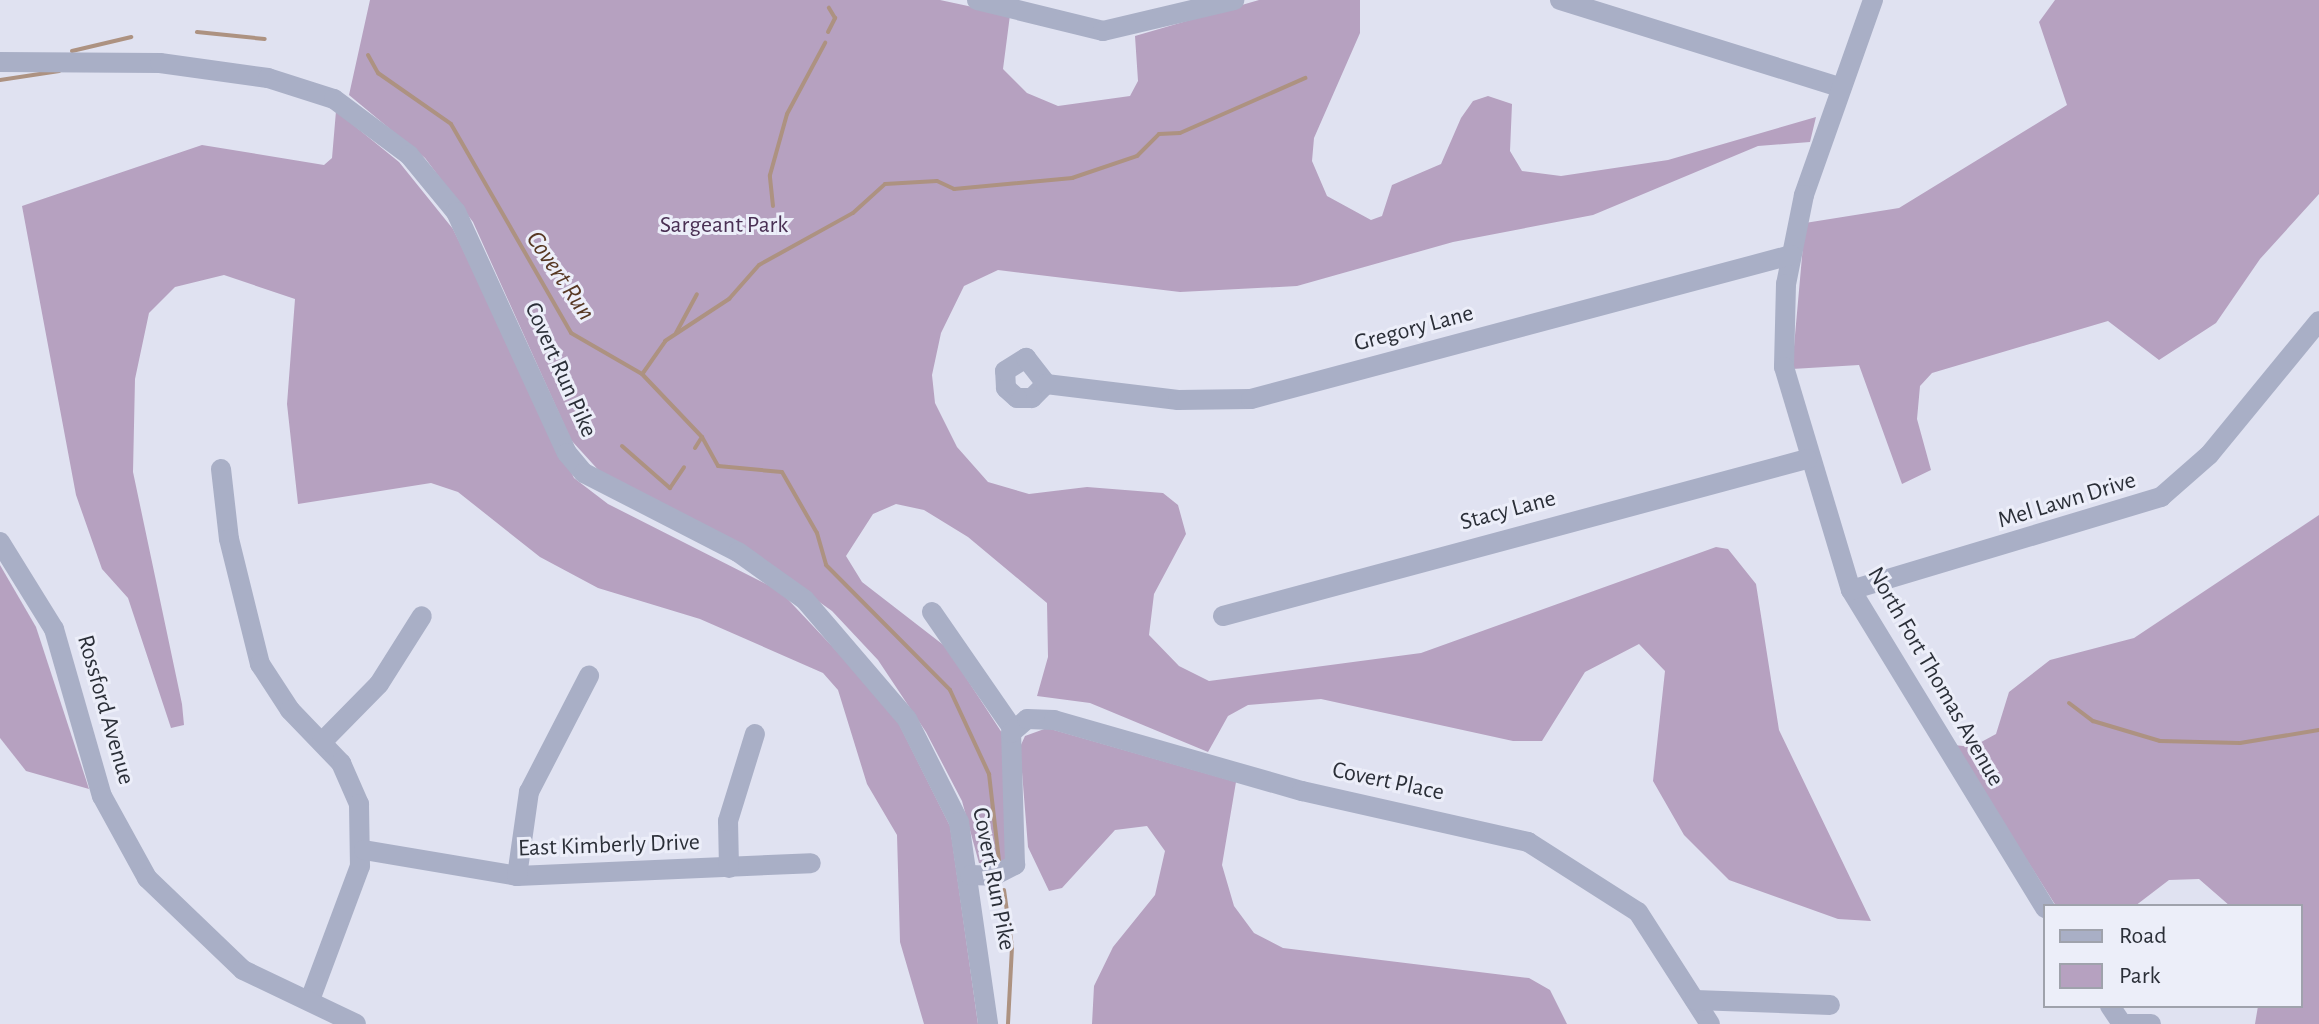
<!DOCTYPE html>
<style>
body{margin:0}
#map{position:relative;width:2319px;height:1024px;overflow:hidden;background:#e0e2f1;font-family:"Alegreya Sans",sans-serif}
div>[style]{position:absolute}
[style*='--x']{left:calc(var(--x)*1px);top:calc(var(--y)*1px);width:calc(var(--w)*1px);rotate:calc(var(--a)*1deg)}
.green>*{inset:0;background:#b6a1c0}
.stream>*{height:4px;margin:-2px;padding:0 2px;transform-origin:2px;border-radius:2px;background:#ad9281}
.minor>*{height:20px;margin:-10px;padding:0 10px;transform-origin:10px;border-radius:10px;background:#a9afc6}
span{translate:-50% -50%;white-space:nowrap;text-align:center;line-height:1.15;-webkit-text-stroke:6px #eceef9;paint-order:stroke}
.park-label{font-size:24px;color:#4a3054}
.street-label{font-size:24px;color:#2b2f38}
.water-label{font-size:26px;color:#573823;font-style:italic}
.legend{position:absolute;left:2043px;top:904px;width:260px;height:104px;box-sizing:border-box;background:#eceef9;border:2px solid #9fa2ac;margin:0;padding:10px 14px;list-style:none;font-size:24px;color:#2b2f38}
.legend li{display:flex;align-items:center;gap:16px;height:40px}
.legend b{width:40px;border:2px solid #9fa2ac}
</style>
<div id="map">
<div class="green">
<div style="clip-path:polygon(370px 0,940px 0,1010px 15px,1003px 69px,1027px 93px,1058px 106px,1130px 96px,1138px 81px,1135px 36px,1259px 0,1360px 0,1360px 33px,1314px 138px,1312px 161px,1327px 196px,1371px 220px,1382px 216px,1392px 185px,1441px 164px,1461px 118px,1473px 101px,1488px 96px,1512px 104px,1510px 151px,1522px 171px,1561px 176px,1668px 160px,1816px 117px,1810px 142px,1758px 146px,1593px 215px,1453px 242px,1297px 286px,1180px 292px,998px 270px,964px 286px,941px 333px,932px 375px,935px 403px,957px 447px,988px 482px,1029px 494px,1087px 487px,1163px 493px,1178px 505px,1186px 534px,1154px 594px,1149px 635px,1179px 666px,1209px 681px,1421px 653px,1716px 547px,1728px 549px,1756px 584px,1779px 730px,1871px 921px,1838px 919px,1729px 880px,1684px 835px,1653px 781px,1665px 671px,1639px 644px,1585px 672px,1542px 741px,1513px 741px,1321px 699px,1248px 705px,1228px 716px,1208px 752px,1090px 703px,1037px 696px,1048px 657px,1047px 603px,968px 537px,924px 510px,896px 504px,873px 514px,846px 556px,862px 582px,946px 647px,1004px 736px,1012px 852px,1000px 864px,979px 863px,962px 801px,926px 732px,878px 660px,832px 611px,738px 544px,602px 474px,571px 440px,473px 222px,425px 158px,349px 95px)"></div>
<div style="clip-path:polygon(2055px 0,2319px 0,2319px 194px,2260px 259px,2216px 323px,2159px 360px,2108px 321px,1932px 373px,1920px 386px,1917px 419px,1931px 470px,1902px 484px,1859px 365px,1792px 369px,1805px 223px,1899px 208px,2067px 105px,2039px 22px)"></div>
<div style="clip-path:polygon(336px 111px,399px 162px,453px 229px,574px 478px,608px 504px,780px 591px,892px 710px,950px 826px,978px 1024px,924px 1024px,900px 942px,897px 835px,867px 784px,838px 690px,823px 673px,700px 619px,598px 588px,540px 557px,458px 492px,431px 483px,298px 504px,287px 404px,295px 299px,224px 275px,175px 287px,149px 313px,135px 379px,133px 472px,182px 704px,184px 725px,171px 728px,128px 598px,102px 569px,76px 495px,22px 206px,202px 145px,324px 165px,332px 158px)"></div>
<div style="clip-path:polygon(2319px 515px,2319px 1024px,2255px 1024px,2258px 1006px,2301px 1006px,2301px 906px,2230px 906px,2199px 879px,2169px 880px,2135px 906px,2056px 906px,1954px 745px,1972px 747px,1996px 734px,2009px 692px,2050px 660px,2134px 638px)"></div>
<div style="clip-path:polygon(0 565px,36px 627px,89px 789px,26px 771px,0 738px)"></div>
<div style="clip-path:polygon(1047px 728px,1236px 782px,1222px 865px,1234px 906px,1254px 933px,1283px 948px,1529px 978px,1550px 990px,1567px 1024px,1092px 1024px,1094px 986px,1113px 947px,1155px 895px,1165px 851px,1147px 826px,1115px 830px,1062px 888px,1049px 891px,1028px 847px,1020px 747px,1025px 736px)"></div>
</div>
<div class="stream">
<div style="--x:197;--y:32;--w:68;--a:5.9"></div>
<div style="--x:828;--y:32;--w:16;--a:-63"></div>
<div style="--x:835;--y:18;--w:12;--a:-121"></div>
<div style="--x:72;--y:51;--w:61;--a:-13.3"></div>
<div style="--x:368;--y:55;--w:21;--a:61"></div>
<div style="--x:378;--y:73;--w:89;--a:34.9"></div>
<div style="--x:451;--y:124;--w:241;--a:60.1"></div>
<div style="--x:571;--y:333;--w:82;--a:30"></div>
<div style="--x:642;--y:374;--w:87;--a:46.4"></div>
<div style="--x:702;--y:437;--w:33;--a:61"></div>
<div style="--x:718;--y:466;--w:64;--a:5.4"></div>
<div style="--x:782;--y:472;--w:70;--a:60.2"></div>
<div style="--x:817;--y:533;--w:33;--a:74"></div>
<div style="--x:826;--y:565;--w:176;--a:45.2"></div>
<div style="--x:950;--y:690;--w:93;--a:65.1"></div>
<div style="--x:989;--y:774;--w:87;--a:83.4"></div>
<div style="--x:0;--y:80;--w:60;--a:-8.7"></div>
<div style="--x:773;--y:206;--w:31;--a:-96"></div>
<div style="--x:770;--y:175;--w:63;--a:-74.4"></div>
<div style="--x:787;--y:114;--w:81;--a:-61.8"></div>
<div style="--x:676;--y:333;--w:44;--a:-61.7"></div>
<div style="--x:643;--y:373;--w:39;--a:-55"></div>
<div style="--x:665;--y:341;--w:77;--a:-33.3"></div>
<div style="--x:729;--y:299;--w:45;--a:-48.6"></div>
<div style="--x:759;--y:265;--w:107;--a:-29"></div>
<div style="--x:853;--y:213;--w:43;--a:-42.2"></div>
<div style="--x:885;--y:184;--w:52;--a:-3.3"></div>
<div style="--x:937;--y:181;--w:19;--a:25"></div>
<div style="--x:954;--y:189;--w:119;--a:-5.3"></div>
<div style="--x:1072;--y:178;--w:69;--a:-18.7"></div>
<div style="--x:1137;--y:156;--w:31;--a:-45"></div>
<div style="--x:1159;--y:134;--w:21;--a:-3"></div>
<div style="--x:1180;--y:133;--w:137;--a:-23.7"></div>
<div style="--x:622;--y:446;--w:64;--a:41.2"></div>
<div style="--x:670;--y:488;--w:25;--a:-56"></div>
<div style="--x:695;--y:448;--w:13;--a:-58"></div>
<div style="--x:2069;--y:703;--w:30;--a:37"></div>
<div style="--x:2093;--y:721;--w:70;--a:16.6"></div>
<div style="--x:2160;--y:741;--w:80;--a:1.4"></div>
<div style="--x:2240;--y:743;--w:80;--a:-9.3"></div>
<div style="--x:1004;--y:890;--w:58;--a:82"></div>
<div style="--x:1012;--y:947;--w:77;--a:93"></div>
</div>
<div class="minor">
<div style="--x:977;--y:0;--w:130;--a:13.8"></div>
<div style="--x:1103;--y:31;--w:135;--a:-13.3"></div>
<div style="--x:1560;--y:0;--w:289;--a:17.3"></div>
<div style="--x:1873;--y:0;--w:207;--a:109.5"></div>
<div style="--x:1804;--y:195;--w:91;--a:101.4"></div>
<div style="--x:1786;--y:284;--w:83;--a:91.4"></div>
<div style="--x:1784;--y:367;--w:233;--a:73.3"></div>
<div style="--x:1851;--y:590;--w:373;--a:58.6"></div>
<div style="--x:0;--y:62;--w:160;--a:0.4"></div>
<div style="--x:160;--y:63;--w:109;--a:7.9"></div>
<div style="--x:268;--y:78;--w:69;--a:17.7"></div>
<div style="--x:334;--y:99;--w:94;--a:36.7"></div>
<div style="--x:409;--y:155;--w:74;--a:50.5"></div>
<div style="--x:456;--y:212;--w:265;--a:65.3"></div>
<div style="--x:567;--y:453;--w:26;--a:50"></div>
<div style="--x:584;--y:473;--w:173;--a:27.2"></div>
<div style="--x:738;--y:552;--w:82;--a:35.6"></div>
<div style="--x:805;--y:600;--w:157;--a:49.4"></div>
<div style="--x:907;--y:719;--w:115;--a:63.2"></div>
<div style="--x:959;--y:822;--w:204;--a:81.8"></div>
<div style="--x:1046;--y:384;--w:20;--a:135"></div>
<div style="--x:1032;--y:398;--w:15;--a:180"></div>
<div style="--x:1017;--y:398;--w:15;--a:-138"></div>
<div style="--x:1006;--y:388;--w:17;--a:-93"></div>
<div style="--x:1005;--y:371;--w:25;--a:-32"></div>
<div style="--x:1026;--y:358;--w:33;--a:52"></div>
<div style="--x:1046;--y:384;--w:133;--a:6.9"></div>
<div style="--x:1178;--y:400;--w:73;--a:-0.8"></div>
<div style="--x:1251;--y:399;--w:559;--a:-14.93"></div>
<div style="--x:221;--y:469;--w:70;--a:83.5"></div>
<div style="--x:229;--y:539;--w:129;--a:76.1"></div>
<div style="--x:260;--y:664;--w:55;--a:56.9"></div>
<div style="--x:290;--y:710;--w:74;--a:46.1"></div>
<div style="--x:341;--y:763;--w:45;--a:66.3"></div>
<div style="--x:359;--y:804;--w:62;--a:89.1"></div>
<div style="--x:360;--y:866;--w:140;--a:110.5"></div>
<div style="--x:0;--y:542;--w:102;--a:58.2"></div>
<div style="--x:54;--y:629;--w:174;--a:74"></div>
<div style="--x:102;--y:796;--w:94;--a:61.2"></div>
<div style="--x:147;--y:878;--w:133;--a:43.8"></div>
<div style="--x:243;--y:970;--w:125;--a:25.5"></div>
<div style="--x:1851;--y:590;--w:324;--a:-16.7"></div>
<div style="--x:2161;--y:497;--w:64;--a:-41.2"></div>
<div style="--x:2209;--y:455;--w:173;--a:-50.6"></div>
<div style="--x:932;--y:612;--w:142;--a:55.3"></div>
<div style="--x:1223;--y:616;--w:605;--a:-15.05"></div>
<div style="--x:322;--y:742;--w:81;--a:-45.5"></div>
<div style="--x:379;--y:684;--w:80;--a:-57.7"></div>
<div style="--x:364;--y:850;--w:155;--a:9.6"></div>
<div style="--x:517;--y:876;--w:294;--a:-2.5"></div>
<div style="--x:729;--y:868;--w:47;--a:-91.2"></div>
<div style="--x:728;--y:821;--w:91;--a:-72.8"></div>
<div style="--x:970;--y:875;--w:23;--a:2"></div>
<div style="--x:993;--y:876;--w:25;--a:-27"></div>
<div style="--x:1015;--y:865;--w:132;--a:-91.7"></div>
<div style="--x:1011;--y:733;--w:21;--a:-41"></div>
<div style="--x:1027;--y:719;--w:27;--a:2"></div>
<div style="--x:1054;--y:720;--w:258;--a:16"></div>
<div style="--x:1302;--y:791;--w:232;--a:12.7"></div>
<div style="--x:1528;--y:842;--w:130;--a:32.5"></div>
<div style="--x:1638;--y:912;--w:133;--a:57.3"></div>
<div style="--x:517;--y:876;--w:85;--a:-81.9"></div>
<div style="--x:529;--y:792;--w:131;--a:-62.7"></div>
<div style="--x:1695;--y:1000;--w:135;--a:2.1"></div>
<div style="--x:2110;--y:1006;--w:22;--a:56"></div>
<div style="--x:2128;--y:1024;--w:23;--a:0"></div>
</div>
<div class="park-label">
<span style="left:724px;top:226px">Sargeant Park</span>
</div>
<div class="street-label">
<span style="left:1414px;top:329px;rotate:-15deg">Gregory Lane</span>
<span style="left:560px;top:370px;rotate:66deg">Covert Run Pike</span>
<span style="left:2067px;top:501px;rotate:-17deg">Mel Lawn Drive</span>
<span style="left:1508px;top:511px;rotate:-15deg">Stacy Lane</span>
<span style="left:1935px;top:677px;rotate:60deg">North Fort Thomas Avenue</span>
<span style="left:105px;top:710px;rotate:74deg">Rossford Avenue</span>
<span style="left:1388px;top:782px;rotate:12deg">Covert Place</span>
<span style="left:609px;top:846px;rotate:-2deg">East Kimberly Drive</span>
<span style="left:993px;top:879px;rotate:79deg">Covert Run Pike</span>
</div>
<div class="water-label">
<span style="left:560px;top:276px;rotate:56deg">Covert Run</span>
</div>
<ul class="legend">
<li><b style="height:10px;background:#a9afc6"></b>Road</li>
<li><b style="height:22px;background:#b6a1c0"></b>Park</li>
</ul>
</div>
